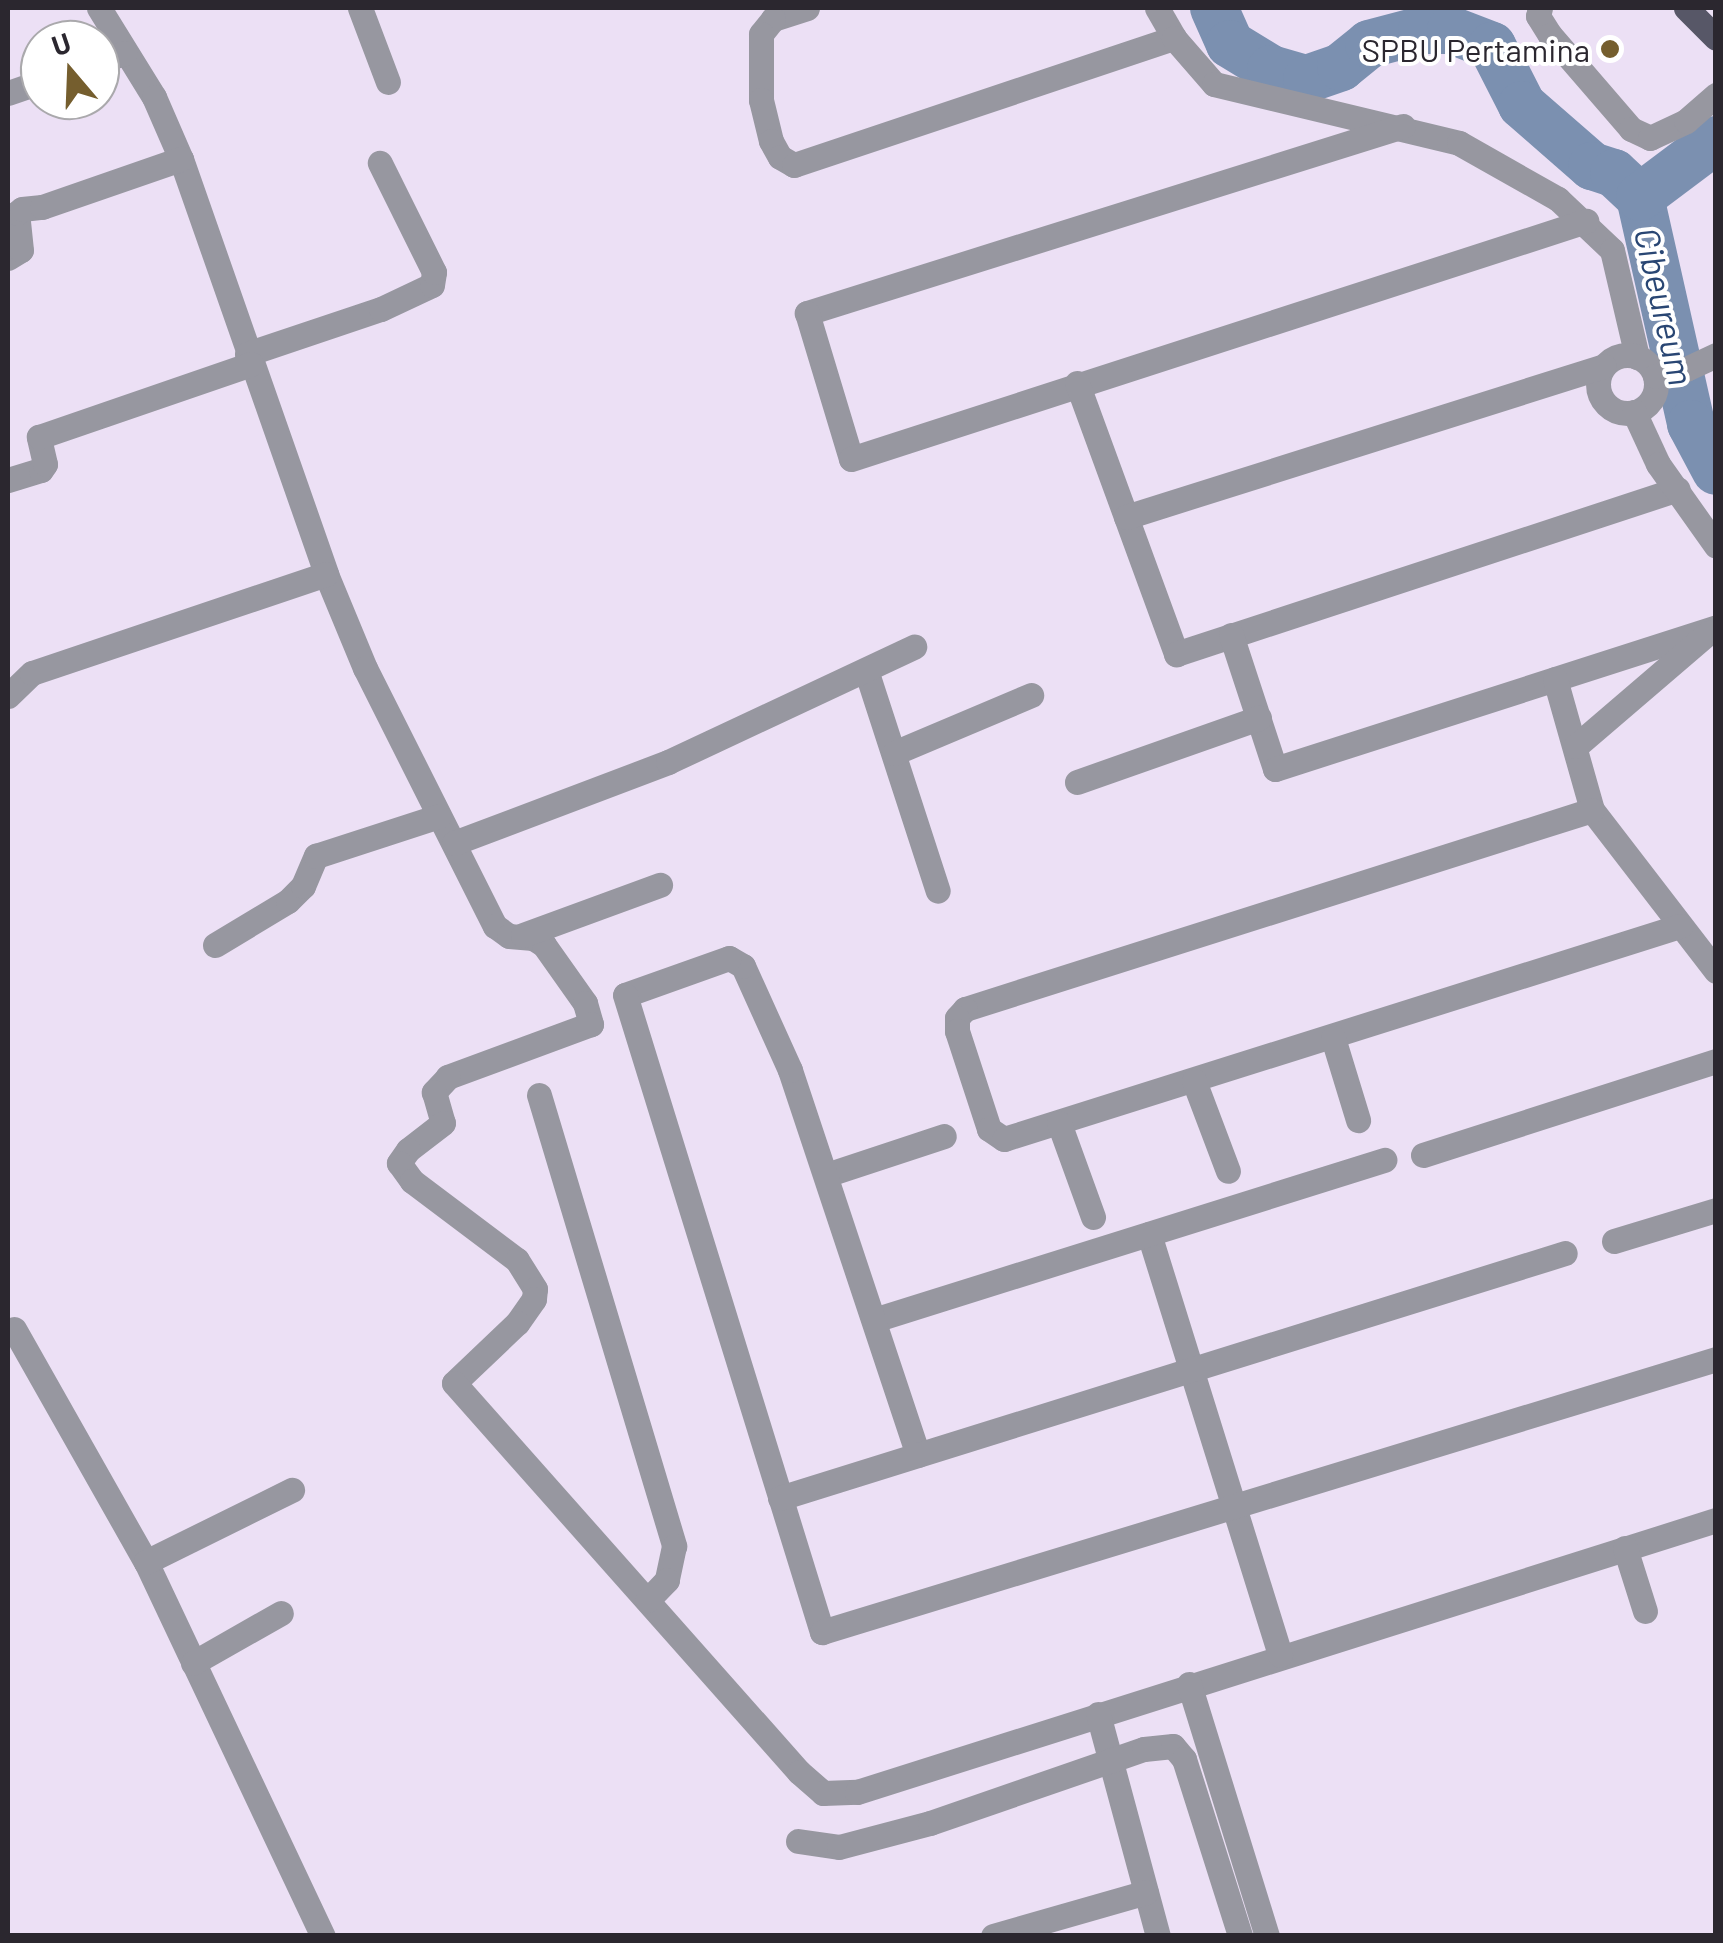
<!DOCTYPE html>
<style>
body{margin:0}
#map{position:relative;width:1723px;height:1943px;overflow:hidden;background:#ece0f5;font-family:Barlow,sans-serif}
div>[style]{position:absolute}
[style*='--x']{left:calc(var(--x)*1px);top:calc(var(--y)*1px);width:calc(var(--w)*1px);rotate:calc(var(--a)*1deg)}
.river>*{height:48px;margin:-24px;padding:0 24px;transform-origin:24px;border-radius:24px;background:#7b90b0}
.minor>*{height:25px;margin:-12.5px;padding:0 12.5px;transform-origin:12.5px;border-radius:12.5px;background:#9797a0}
.minor>.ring{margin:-12.5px;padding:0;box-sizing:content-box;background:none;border:25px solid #9797a0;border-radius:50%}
.major>*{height:25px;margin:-12.5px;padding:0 12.5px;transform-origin:12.5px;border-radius:12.5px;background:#575767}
.dots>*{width:28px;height:28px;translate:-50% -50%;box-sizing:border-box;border:5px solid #fff;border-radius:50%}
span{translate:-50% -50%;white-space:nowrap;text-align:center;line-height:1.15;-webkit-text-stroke:8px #fff;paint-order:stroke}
.poi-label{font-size:32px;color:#2b272f}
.right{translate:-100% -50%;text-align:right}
.water-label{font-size:35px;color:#294673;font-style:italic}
.frame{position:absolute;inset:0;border:10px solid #2b272f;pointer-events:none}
.north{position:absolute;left:20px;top:20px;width:100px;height:100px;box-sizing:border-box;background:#fff;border:2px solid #aaa9ac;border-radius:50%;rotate:341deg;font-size:28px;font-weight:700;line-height:40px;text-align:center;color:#2b272f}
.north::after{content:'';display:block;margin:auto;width:35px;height:45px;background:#755e2e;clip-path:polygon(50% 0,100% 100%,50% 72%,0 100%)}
</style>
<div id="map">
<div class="river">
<div style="--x:1214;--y:8;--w:39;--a:66"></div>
<div style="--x:1230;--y:44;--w:48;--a:31.4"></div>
<div style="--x:1271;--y:69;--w:37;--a:16"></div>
<div style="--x:1307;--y:79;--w:36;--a:-19"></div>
<div style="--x:1341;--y:67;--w:36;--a:-39"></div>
<div style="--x:1369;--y:44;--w:55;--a:-14.8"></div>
<div style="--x:1422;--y:30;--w:29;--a:0"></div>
<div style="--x:1451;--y:30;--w:44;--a:21.3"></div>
<div style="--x:1492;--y:46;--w:66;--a:63"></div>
<div style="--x:1522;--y:105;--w:93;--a:41.1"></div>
<div style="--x:1592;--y:166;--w:23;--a:18"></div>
<div style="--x:1614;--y:173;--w:35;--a:43"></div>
<div style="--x:1640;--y:197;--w:233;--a:77.3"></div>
<div style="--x:1691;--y:424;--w:53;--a:62"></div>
<div style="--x:1640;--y:197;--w:95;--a:-36.9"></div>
</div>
<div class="minor">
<div style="--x:99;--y:8;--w:105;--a:58.3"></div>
<div style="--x:154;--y:97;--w:68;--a:66.5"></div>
<div style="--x:181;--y:159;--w:440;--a:70.7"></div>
<div style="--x:326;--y:574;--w:102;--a:67.5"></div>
<div style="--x:365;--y:668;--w:289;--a:63.3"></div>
<div style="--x:495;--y:926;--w:17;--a:36"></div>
<div style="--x:509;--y:936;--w:24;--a:5"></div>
<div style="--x:533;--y:938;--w:13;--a:32"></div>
<div style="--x:544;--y:945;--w:71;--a:54.7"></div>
<div style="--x:585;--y:1003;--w:22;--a:74"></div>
<div style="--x:591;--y:1024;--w:153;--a:159.7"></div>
<div style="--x:448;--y:1077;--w:21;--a:133"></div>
<div style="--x:434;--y:1092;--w:32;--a:74"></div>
<div style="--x:443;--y:1123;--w:44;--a:142.4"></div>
<div style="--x:408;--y:1150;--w:16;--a:125"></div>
<div style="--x:399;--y:1163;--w:22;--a:54"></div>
<div style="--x:412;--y:1181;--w:131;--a:37"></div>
<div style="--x:517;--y:1260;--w:34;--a:58"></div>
<div style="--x:535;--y:1289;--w:10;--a:96"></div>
<div style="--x:534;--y:1299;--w:29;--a:125"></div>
<div style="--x:517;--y:1323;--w:87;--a:136.4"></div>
<div style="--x:454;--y:1383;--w:520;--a:48.43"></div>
<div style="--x:799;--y:1772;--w:32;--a:41"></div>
<div style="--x:823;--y:1793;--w:34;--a:-2"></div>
<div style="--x:857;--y:1792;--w:901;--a:-17.57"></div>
<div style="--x:360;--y:8;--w:79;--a:69.3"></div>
<div style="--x:807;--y:8;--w:36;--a:162"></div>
<div style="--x:773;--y:19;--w:19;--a:129"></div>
<div style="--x:761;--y:34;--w:66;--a:90"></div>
<div style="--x:761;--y:100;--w:42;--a:76.3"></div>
<div style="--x:771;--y:141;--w:18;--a:61"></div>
<div style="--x:780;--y:157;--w:16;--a:30"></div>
<div style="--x:794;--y:165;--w:401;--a:-18.5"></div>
<div style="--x:1157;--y:8;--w:34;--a:60"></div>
<div style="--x:1174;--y:38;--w:61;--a:49"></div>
<div style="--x:1214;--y:84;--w:252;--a:13.5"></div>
<div style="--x:1459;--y:143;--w:114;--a:29.5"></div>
<div style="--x:1558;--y:199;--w:74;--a:43.4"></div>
<div style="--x:1612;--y:250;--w:110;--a:76.8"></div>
<div style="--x:1540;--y:8;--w:8;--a:104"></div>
<div style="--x:1538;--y:16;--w:22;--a:58"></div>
<div style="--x:1550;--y:35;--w:124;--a:49.2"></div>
<div style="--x:1631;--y:129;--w:21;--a:25"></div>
<div style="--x:1650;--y:138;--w:40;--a:-25"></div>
<div style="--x:1686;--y:121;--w:40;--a:-41"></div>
<div style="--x:100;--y:61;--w:26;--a:-18"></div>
<div style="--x:8;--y:93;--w:34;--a:-19"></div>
<div style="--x:1403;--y:126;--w:625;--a:162.58"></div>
<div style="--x:807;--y:313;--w:152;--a:73.2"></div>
<div style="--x:851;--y:459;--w:773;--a:-17.94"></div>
<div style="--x:8;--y:258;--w:15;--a:-32"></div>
<div style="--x:21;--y:250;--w:37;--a:-96"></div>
<div style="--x:17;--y:213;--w:6;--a:-39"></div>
<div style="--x:22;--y:209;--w:20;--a:-6"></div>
<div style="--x:42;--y:207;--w:147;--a:-19.1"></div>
<div style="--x:247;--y:354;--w:141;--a:-18.6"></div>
<div style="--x:381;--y:309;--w:56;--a:-25.2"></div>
<div style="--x:432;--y:285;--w:13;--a:-81"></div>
<div style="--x:434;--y:272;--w:122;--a:-116.4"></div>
<div class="ring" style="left:1598px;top:355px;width:33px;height:33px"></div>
<div style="--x:1655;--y:376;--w:32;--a:-13"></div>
<div style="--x:1686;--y:369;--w:33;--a:-25"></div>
<div style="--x:1077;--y:383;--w:289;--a:69.9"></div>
<div style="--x:1176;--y:654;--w:528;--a:-18.19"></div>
<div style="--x:1634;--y:412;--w:57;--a:65.2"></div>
<div style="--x:1658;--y:464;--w:100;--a:54.7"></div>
<div style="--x:8;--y:480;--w:34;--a:-17"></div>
<div style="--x:41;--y:470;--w:7;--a:-56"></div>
<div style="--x:45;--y:464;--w:28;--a:-103"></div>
<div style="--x:39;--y:437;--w:224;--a:-19"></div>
<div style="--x:1126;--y:517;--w:501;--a:-17.53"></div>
<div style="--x:1231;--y:635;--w:141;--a:71.8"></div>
<div style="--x:1275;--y:769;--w:463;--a:-17.8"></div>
<div style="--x:866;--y:670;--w:232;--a:72"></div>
<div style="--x:1555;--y:679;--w:136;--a:74.2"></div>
<div style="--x:1592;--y:810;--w:203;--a:52.4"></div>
<div style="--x:8;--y:696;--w:33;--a:-44"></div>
<div style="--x:32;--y:673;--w:310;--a:-18.6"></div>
<div style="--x:1576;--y:746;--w:174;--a:-40.6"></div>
<div style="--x:894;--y:753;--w:149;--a:-22.9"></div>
<div style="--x:1077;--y:782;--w:193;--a:-19.4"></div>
<div style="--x:1592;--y:810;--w:658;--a:162.39"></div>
<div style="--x:965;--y:1009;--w:12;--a:132"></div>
<div style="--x:957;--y:1018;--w:13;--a:90"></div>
<div style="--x:957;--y:1031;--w:103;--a:71.9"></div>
<div style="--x:989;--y:1129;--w:18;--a:34"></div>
<div style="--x:1004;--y:1139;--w:709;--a:-17.49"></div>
<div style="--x:454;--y:843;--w:229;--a:-20.7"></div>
<div style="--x:668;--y:762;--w:272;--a:-25.1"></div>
<div style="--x:523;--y:935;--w:146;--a:-20.1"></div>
<div style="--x:215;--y:945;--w:85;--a:-31.1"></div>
<div style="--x:288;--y:901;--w:21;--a:-45"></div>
<div style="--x:303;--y:886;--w:33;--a:-67"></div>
<div style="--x:316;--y:856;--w:129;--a:-18"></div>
<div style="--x:1333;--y:1038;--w:86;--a:73"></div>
<div style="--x:1194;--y:1081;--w:96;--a:69.3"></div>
<div style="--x:539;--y:1095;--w:471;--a:73.3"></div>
<div style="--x:674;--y:1546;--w:35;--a:102"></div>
<div style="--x:667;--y:1580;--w:28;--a:134"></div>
<div style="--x:1059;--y:1123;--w:100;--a:70.1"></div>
<div style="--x:1423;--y:1155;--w:308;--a:-17.8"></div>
<div style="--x:826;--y:1175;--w:124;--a:-18.3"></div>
<div style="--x:1149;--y:1234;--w:441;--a:72.7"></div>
<div style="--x:1614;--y:1241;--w:107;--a:-16.9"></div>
<div style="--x:874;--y:1320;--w:535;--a:-17.42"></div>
<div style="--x:14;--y:1329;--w:268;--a:60.5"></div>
<div style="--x:146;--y:1562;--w:414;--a:64.7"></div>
<div style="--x:918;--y:1455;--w:406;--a:-108.4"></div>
<div style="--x:790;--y:1070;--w:114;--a:-114.3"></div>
<div style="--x:743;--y:966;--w:16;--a:-150"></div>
<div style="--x:729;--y:958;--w:110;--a:160.4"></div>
<div style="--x:625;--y:995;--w:667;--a:72.82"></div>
<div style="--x:822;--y:1632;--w:935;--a:-16.98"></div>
<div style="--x:780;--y:1498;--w:822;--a:-17.33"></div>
<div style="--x:1625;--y:1548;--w:66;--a:72.4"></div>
<div style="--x:146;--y:1562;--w:163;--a:-26.3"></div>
<div style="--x:193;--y:1663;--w:101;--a:-29.6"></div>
<div style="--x:1189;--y:1684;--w:264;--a:72.8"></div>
<div style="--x:1098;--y:1714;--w:230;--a:74.9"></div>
<div style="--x:798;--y:1841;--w:41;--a:8.3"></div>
<div style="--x:839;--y:1847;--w:94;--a:-14.8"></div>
<div style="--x:930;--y:1823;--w:226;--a:-19.1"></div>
<div style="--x:1144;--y:1749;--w:29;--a:-6"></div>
<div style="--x:1173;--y:1746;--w:17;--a:50"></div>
<div style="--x:1184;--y:1759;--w:186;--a:72.4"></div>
<div style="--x:993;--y:1936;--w:159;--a:-16"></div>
</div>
<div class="major">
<div style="--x:1686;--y:8;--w:42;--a:45"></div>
</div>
<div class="dots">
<div style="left:1610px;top:49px;background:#755e2e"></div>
</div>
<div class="poi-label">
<span class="right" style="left:1590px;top:49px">SPBU Pertamina</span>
</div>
<div class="water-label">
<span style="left:1665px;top:306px;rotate:77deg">Cibeureum</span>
</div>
<div class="frame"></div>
<div class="north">U</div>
</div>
